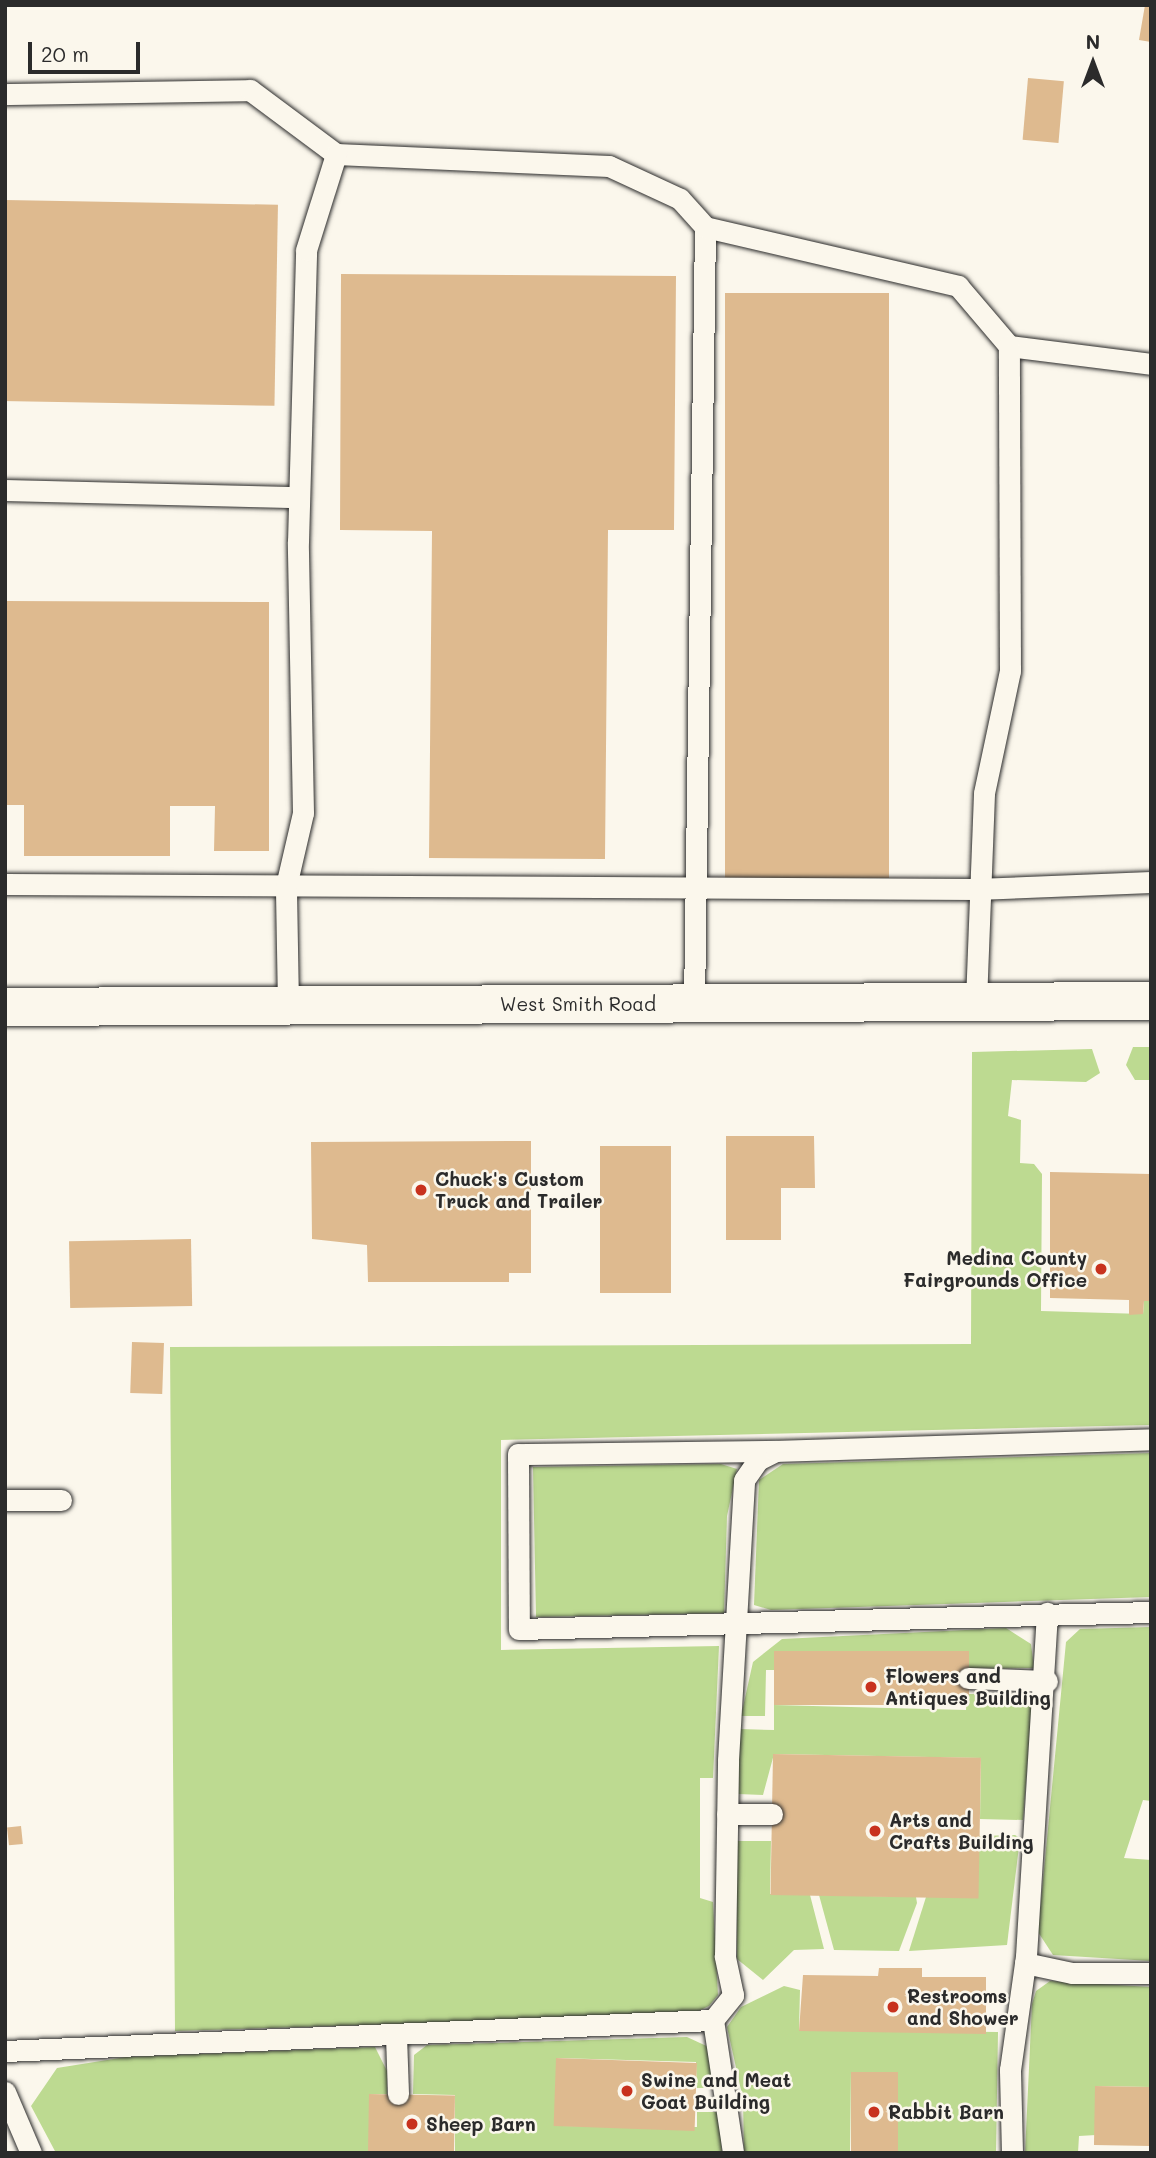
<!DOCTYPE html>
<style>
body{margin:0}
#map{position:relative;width:1156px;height:2158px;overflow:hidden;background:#fbf7ec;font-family:Mali,sans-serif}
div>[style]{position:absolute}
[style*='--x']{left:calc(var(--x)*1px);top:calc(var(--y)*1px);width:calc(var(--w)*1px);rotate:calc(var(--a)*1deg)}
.green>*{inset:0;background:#bdda91}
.building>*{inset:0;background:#deba8f;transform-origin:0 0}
.roads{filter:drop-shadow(0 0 2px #2b2b2b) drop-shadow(0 0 2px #2b2b2b)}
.service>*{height:21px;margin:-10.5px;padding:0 10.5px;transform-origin:10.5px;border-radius:10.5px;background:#fbf7ec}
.tertiary>*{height:38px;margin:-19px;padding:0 19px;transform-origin:19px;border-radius:19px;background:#fbf7ec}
.dots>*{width:19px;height:19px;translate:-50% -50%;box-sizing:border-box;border:4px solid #fbf7ec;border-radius:50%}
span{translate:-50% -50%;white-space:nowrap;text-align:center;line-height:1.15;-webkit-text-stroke:5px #fbf7ec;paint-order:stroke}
.street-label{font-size:19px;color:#2b2b2b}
.poi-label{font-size:19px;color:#2b2b2b;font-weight:700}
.left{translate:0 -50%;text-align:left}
.right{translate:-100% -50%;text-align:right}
.frame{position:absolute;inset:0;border:7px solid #2b2b2b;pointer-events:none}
.north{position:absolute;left:1058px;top:28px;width:70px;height:70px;-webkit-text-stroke:5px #fbf7ec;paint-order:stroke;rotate:0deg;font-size:19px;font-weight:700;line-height:28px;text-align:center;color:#2b2b2b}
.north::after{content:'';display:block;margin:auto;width:24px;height:32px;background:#2b2b2b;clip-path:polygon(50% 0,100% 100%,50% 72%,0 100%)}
.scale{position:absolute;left:28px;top:42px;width:112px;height:32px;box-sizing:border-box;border:4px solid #2b2b2b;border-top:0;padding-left:9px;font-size:21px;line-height:24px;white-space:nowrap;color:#2b2b2b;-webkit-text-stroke:5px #fbf7ec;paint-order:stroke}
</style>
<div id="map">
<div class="green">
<div style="clip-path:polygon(1133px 1047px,1151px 1047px,1151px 1080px,1135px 1080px,1126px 1065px)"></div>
<div style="clip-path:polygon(1092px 1049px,1100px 1073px,1086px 1082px,1012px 1080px,1008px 1116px,1021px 1120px,1020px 1163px,1034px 1164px,1042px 1174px,1041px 1311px,1143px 1314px,1144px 1301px,1151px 1301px,1151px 1425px,501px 1440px,501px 1650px,719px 1646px,713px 1778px,700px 1778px,700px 1898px,713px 1902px,718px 1995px,709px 2006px,690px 2015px,175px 2031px,170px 1347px,971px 1344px,972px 1052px)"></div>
<div style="clip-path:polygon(1151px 1453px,1151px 1597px,771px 1610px,754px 1605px,759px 1480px,783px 1464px)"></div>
<div style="clip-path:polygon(721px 1464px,737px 1469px,727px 1516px,724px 1613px,536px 1617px,533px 1467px)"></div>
<div style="clip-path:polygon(1151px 1627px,1151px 1801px,1143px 1800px,1124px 1858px,1151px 1860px,1151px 1961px,1053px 1955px,1038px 1932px,1066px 1642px,1080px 1629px)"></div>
<div style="clip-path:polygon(1006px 1628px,1031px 1644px,1034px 1668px,968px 1669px,968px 1652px,774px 1651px,774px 1670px,766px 1670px,765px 1716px,741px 1716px,753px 1662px,782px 1639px)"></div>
<div style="clip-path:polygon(967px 1694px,1033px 1694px,1023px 1820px,980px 1819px,981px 1758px,774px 1754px,763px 1795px,738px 1794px,740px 1729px,774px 1730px,774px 1705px,966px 1710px)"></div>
<div style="clip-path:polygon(1015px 1835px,1020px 1838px,1007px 1945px,909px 1951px,926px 1897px,979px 1836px)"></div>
<div style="clip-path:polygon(737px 1841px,771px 1841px,770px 1894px,810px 1895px,824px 1949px,794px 1950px,763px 1980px,737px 1959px)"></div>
<div style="clip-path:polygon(819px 1895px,916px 1897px,917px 1903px,899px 1951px,834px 1950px)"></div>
<div style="clip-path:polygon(1050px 1981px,1151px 1987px,1151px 2087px,1095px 2086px,1096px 2135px,1079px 2136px,1078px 2153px,1025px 2153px,1032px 2004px,1036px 1991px)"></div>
<div style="clip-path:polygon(784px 1986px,800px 1990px,799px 2030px,998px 2032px,996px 2153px,898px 2153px,851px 2072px,850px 2153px,744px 2153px,743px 2099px,727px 2027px,741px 2007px)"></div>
<div style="clip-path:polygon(687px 2037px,713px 2049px,719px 2088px,697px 2088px,696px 2062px,557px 2058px,559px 2126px,697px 2127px,697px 2112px,719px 2112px,722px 2153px,455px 2153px,455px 2095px,413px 2094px,414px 2055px,427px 2045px)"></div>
<div style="clip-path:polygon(375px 2047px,387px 2071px,387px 2094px,369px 2094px,369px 2153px,56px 2153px,31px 2106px,57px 2068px,126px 2057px)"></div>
</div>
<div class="building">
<div style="clip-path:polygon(1145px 5px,1151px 5px,1151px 42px,1139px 40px)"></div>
<div style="left:1028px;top:78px;width:36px;height:62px;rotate:5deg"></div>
<div style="left:5px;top:200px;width:273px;height:201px;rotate:1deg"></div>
<div style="clip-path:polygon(341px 274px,676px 276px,674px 530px,608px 530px,605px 859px,429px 858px,432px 531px,340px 530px)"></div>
<div style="left:725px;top:293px;width:164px;height:585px"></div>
<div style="clip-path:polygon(5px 601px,269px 602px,269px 851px,214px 851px,215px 806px,170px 806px,170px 856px,24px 856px,24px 805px,5px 805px)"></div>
<div style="clip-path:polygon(726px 1136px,814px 1136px,815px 1188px,781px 1188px,781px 1240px,726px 1240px)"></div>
<div style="clip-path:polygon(531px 1141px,531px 1273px,509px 1273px,509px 1282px,368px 1282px,367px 1245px,312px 1239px,311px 1142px)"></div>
<div style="left:600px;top:1146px;width:71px;height:147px"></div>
<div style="clip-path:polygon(1050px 1172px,1151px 1174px,1151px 1301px,1144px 1301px,1143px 1314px,1129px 1315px,1129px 1300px,1050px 1298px)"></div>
<div style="left:191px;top:1239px;width:67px;height:122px;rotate:89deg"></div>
<div style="left:132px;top:1342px;width:32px;height:51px;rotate:2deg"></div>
<div style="left:774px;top:1651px;width:195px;height:54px"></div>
<div style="left:773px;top:1754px;width:208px;height:141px;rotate:1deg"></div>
<div style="left:21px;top:1826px;width:18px;height:14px;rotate:84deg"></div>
<div style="clip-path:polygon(879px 1968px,922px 1968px,922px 1977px,986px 1977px,986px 2034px,799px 2031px,803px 1975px,878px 1976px)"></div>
<div style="left:556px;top:2058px;width:141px;height:68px;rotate:2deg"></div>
<div style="left:851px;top:2072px;width:47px;height:81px"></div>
<div style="left:1095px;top:2086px;width:56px;height:59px;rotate:1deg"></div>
<div style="left:369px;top:2094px;width:86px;height:59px;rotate:1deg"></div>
</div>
<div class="roads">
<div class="service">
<div style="--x:5;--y:94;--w:245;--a:-0.9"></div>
<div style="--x:250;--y:90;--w:107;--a:36.7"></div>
<div style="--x:336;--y:154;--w:273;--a:2.5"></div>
<div style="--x:609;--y:166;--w:78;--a:24.9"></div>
<div style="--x:680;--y:199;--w:38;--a:48"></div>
<div style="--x:705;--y:227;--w:776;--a:90.81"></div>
<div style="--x:705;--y:227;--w:260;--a:13.1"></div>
<div style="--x:958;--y:286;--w:79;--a:49.6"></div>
<div style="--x:1009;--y:346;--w:143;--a:7.2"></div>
<div style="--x:5;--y:490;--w:294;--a:1.4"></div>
<div style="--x:5;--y:884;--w:971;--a:0.3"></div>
<div style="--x:976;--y:889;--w:175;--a:-2.3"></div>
<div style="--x:976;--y:1002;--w:209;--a:-87.8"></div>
<div style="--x:984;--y:793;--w:125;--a:-78"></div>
<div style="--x:1010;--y:671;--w:325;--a:-90.2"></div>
<div style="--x:288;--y:1005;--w:119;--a:-91"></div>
<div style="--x:286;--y:886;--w:75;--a:-76.9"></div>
<div style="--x:303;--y:813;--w:271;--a:-91.1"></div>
<div style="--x:298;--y:542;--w:292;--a:-88.4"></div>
<div style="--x:306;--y:250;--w:101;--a:-72.6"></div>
<div style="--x:774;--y:1451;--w:256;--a:179.3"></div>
<div style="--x:518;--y:1454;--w:175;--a:89.7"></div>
<div style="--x:519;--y:1629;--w:632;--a:-1.54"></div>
<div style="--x:5;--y:1500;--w:56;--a:0"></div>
<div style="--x:968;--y:1678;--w:79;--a:2.2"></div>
<div style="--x:727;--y:1814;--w:45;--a:0"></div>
<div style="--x:1025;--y:1963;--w:48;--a:12"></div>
<div style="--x:1072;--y:1973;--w:79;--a:0"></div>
<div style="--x:713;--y:2020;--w:134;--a:81.4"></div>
<div style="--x:396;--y:2036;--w:58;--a:88"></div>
<div style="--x:5;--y:2051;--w:709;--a:-2.51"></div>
<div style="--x:713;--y:2020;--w:32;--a:-51"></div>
<div style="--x:733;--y:1995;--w:40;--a:-102"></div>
<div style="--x:725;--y:1956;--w:196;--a:-89.1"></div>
<div style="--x:728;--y:1760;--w:280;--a:-86.7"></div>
<div style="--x:744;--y:1480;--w:24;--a:-55"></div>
<div style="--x:758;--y:1460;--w:20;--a:-27"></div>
<div style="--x:776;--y:1451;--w:375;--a:-1.8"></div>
<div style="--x:5;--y:2092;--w:66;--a:66.9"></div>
<div style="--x:1012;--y:2153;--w:83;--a:-91.4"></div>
<div style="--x:1010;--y:2070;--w:115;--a:-82"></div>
<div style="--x:1026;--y:1956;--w:344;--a:-86.5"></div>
</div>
<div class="tertiary">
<div style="--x:5;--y:1007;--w:1146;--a:-0.3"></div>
</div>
</div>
<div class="dots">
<div style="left:421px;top:1190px;background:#c8321e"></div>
<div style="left:1101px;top:1269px;background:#c8321e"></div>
<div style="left:871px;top:1687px;background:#c8321e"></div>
<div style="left:875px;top:1831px;background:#c8321e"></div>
<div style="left:893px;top:2007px;background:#c8321e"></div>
<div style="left:627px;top:2091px;background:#c8321e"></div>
<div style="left:874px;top:2112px;background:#c8321e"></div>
<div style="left:412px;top:2124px;background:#c8321e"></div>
</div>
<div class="street-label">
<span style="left:578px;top:1004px">West Smith Road</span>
</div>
<div class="poi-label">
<span class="left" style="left:435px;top:1190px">Chuck's Custom<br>Truck and Trailer</span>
<span class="right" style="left:1087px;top:1269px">Medina County<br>Fairgrounds Office</span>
<span class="left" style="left:885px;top:1687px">Flowers and<br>Antiques Building</span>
<span class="left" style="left:889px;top:1831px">Arts and<br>Crafts Building</span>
<span class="left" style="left:907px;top:2007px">Restrooms<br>and Shower</span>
<span class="left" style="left:641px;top:2091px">Swine and Meat<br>Goat Building</span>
<span class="left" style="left:888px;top:2112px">Rabbit Barn</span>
<span class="left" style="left:426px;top:2124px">Sheep Barn</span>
</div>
<div class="frame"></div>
<div class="north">N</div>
<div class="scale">20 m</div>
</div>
